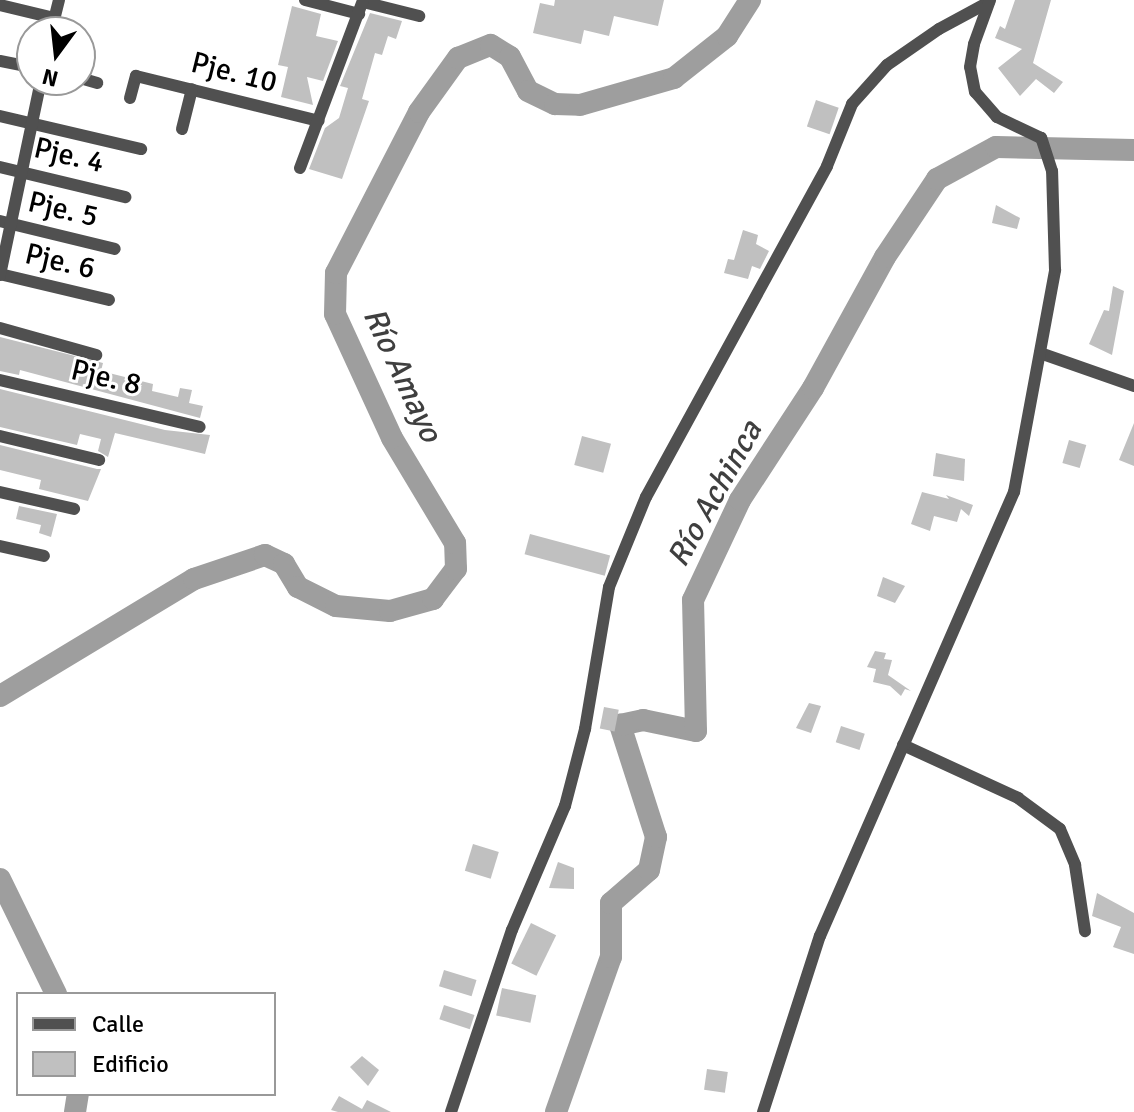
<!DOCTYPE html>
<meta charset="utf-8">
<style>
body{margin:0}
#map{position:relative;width:1134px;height:1112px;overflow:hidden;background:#fff;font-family:Signika,sans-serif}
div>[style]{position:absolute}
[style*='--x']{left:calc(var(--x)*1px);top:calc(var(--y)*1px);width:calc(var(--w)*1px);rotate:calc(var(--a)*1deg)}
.river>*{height:22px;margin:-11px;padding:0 11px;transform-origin:11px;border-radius:11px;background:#9e9e9e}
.building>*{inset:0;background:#c0c0c0;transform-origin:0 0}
.street>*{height:12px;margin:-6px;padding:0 6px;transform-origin:6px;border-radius:6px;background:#505050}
span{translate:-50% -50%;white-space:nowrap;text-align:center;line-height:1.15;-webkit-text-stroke:6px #fff;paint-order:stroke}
.street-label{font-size:30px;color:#000}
.water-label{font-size:32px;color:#3f3f3f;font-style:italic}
.legend{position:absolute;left:16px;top:992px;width:260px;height:104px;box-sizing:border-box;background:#fff;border:2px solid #999;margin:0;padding:10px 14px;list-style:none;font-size:24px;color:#000}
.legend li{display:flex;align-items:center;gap:16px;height:40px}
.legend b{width:40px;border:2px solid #999}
.north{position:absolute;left:16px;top:16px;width:80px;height:80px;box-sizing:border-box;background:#fff;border:2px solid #999;border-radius:50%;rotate:195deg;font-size:22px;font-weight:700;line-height:32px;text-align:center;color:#000}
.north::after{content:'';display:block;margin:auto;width:28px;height:36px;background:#000;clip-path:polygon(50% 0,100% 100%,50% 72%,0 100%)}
</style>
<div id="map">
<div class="river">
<div style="--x:0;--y:696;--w:227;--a:-31.1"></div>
<div style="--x:194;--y:579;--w:75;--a:-18.7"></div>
<div style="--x:265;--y:555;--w:21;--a:25"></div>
<div style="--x:284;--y:564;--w:27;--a:59"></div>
<div style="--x:298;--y:587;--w:42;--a:26.6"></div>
<div style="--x:336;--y:606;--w:54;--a:5.3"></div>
<div style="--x:390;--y:611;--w:45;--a:-15.6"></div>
<div style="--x:433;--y:599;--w:38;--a:-53"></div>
<div style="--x:456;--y:569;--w:26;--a:-92"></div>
<div style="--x:455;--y:543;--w:122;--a:-121"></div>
<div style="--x:392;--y:438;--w:136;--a:-114.7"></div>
<div style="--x:335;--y:314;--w:41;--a:-88.6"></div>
<div style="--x:336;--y:273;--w:181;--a:-62.7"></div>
<div style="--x:419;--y:112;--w:67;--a:-54.2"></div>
<div style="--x:458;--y:58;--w:35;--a:-22"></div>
<div style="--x:491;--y:45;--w:22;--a:32"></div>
<div style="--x:510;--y:57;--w:38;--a:62"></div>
<div style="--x:528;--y:91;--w:30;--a:26"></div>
<div style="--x:555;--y:104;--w:25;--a:2"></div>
<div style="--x:580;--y:105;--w:98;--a:-16"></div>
<div style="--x:674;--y:78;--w:68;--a:-38.4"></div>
<div style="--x:727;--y:36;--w:43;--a:-57.4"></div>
<div style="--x:0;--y:879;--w:128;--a:64"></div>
<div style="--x:75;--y:1112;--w:18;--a:-81"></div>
<div style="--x:556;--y:1112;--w:164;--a:-70.5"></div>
<div style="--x:611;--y:957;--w:54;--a:-90"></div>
<div style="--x:611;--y:903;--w:50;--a:-41"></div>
<div style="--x:649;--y:870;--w:34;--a:-78"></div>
<div style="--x:656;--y:837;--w:118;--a:-107.8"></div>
<div style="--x:620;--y:725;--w:24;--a:-12"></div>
<div style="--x:643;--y:720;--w:54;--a:11.7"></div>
<div style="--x:696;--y:731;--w:131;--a:-91.3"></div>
<div style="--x:693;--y:600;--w:110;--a:-64.8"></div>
<div style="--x:740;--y:500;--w:134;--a:-56.9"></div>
<div style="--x:813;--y:388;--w:149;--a:-61.2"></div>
<div style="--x:885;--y:257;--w:94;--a:-56.3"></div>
<div style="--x:937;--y:179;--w:67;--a:-28.5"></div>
<div style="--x:996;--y:147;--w:138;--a:1.2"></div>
</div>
<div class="building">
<div style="clip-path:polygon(555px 0,664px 0,658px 26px,614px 16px,609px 36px,584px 30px,581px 44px,533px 33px,540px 3px,554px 6px)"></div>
<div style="clip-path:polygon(1015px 0,1051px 0,1033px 63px,1063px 82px,1054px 93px,1036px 79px,1020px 96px,998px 68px,1022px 49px,995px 38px,1000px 26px,1005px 29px)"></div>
<div style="clip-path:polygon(292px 6px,321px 14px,316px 36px,338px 41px,323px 81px,307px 77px,313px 105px,281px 97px,288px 67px,278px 65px)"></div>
<div style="clip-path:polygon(370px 13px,402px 21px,396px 39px,388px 36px,382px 55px,375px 53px,362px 99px,369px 101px,342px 179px,309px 169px,325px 128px,339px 118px,348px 88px,340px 86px)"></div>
<div style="left:816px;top:100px;width:24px;height:28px;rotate:19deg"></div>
<div style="clip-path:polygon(996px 205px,1020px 218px,1017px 229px,992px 223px)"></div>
<div style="clip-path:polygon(743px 230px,758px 235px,756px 244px,769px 251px,760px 269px,752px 266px,748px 279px,724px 273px,728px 259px,734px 260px)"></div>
<div style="clip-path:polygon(1113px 286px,1124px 291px,1112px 355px,1089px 344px,1104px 310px,1109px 311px)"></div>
<div style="clip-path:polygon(0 337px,103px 363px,101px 371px,153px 384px,152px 391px,178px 397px,180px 388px,192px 390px,189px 403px,203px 406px,200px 418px,20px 370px,19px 375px,0 371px)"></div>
<div style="clip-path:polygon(0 389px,165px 430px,210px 435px,205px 454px,115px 433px,108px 457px,98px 451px,101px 439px,80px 434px,77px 445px,0 427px)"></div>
<div style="clip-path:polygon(1134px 423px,1134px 466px,1119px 460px)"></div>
<div style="left:582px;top:436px;width:30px;height:30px;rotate:15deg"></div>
<div style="left:1069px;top:440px;width:18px;height:24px;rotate:16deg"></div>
<div style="clip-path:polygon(0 445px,97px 469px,101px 469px,88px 501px,39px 489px,41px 480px,0 470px)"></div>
<div style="clip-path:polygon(936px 453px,965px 459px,964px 481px,933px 476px)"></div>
<div style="clip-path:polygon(922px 492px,949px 499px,946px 495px,973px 505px,969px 516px,961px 509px,957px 522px,934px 516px,930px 531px,911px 524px)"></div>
<div style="clip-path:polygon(19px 506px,57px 514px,51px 537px,39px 533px,41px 525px,16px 519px)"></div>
<div style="left:530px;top:534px;width:83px;height:21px;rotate:15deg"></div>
<div style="clip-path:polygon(883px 577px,905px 586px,895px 603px,877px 596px)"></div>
<div style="clip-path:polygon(875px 651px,886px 653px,884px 659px,892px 660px,888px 675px,911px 691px,905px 689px,901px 696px,890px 686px,873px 682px,876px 669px,867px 667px)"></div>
<div style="clip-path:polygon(809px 703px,821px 706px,811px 733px,796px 728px)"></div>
<div style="left:604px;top:707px;width:15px;height:22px;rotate:11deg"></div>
<div style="left:841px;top:726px;width:25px;height:17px;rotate:18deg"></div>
<div style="left:473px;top:844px;width:27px;height:28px;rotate:17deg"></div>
<div style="clip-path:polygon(558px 862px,574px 868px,574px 889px,549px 888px)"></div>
<div style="clip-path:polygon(1097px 893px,1134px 913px,1134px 954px,1113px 947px,1121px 927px,1092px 916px)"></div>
<div style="left:531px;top:923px;width:28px;height:45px;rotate:26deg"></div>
<div style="left:444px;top:970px;width:34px;height:17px;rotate:17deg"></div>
<div style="left:502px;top:988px;width:35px;height:28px;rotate:12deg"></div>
<div style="left:444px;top:1005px;width:32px;height:15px;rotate:18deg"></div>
<div style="clip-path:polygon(362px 1056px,379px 1070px,368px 1086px,350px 1067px)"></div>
<div style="left:707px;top:1069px;width:21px;height:21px;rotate:8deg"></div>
<div style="clip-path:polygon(339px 1096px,362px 1109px,367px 1100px,391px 1112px,338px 1112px,331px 1110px)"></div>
</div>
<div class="street">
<div style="--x:305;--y:0;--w:56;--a:14.5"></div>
<div style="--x:363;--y:2;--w:58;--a:14"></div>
<div style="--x:0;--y:5;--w:56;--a:13.5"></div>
<div style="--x:51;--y:32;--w:33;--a:-76"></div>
<div style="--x:0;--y:61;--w:33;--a:11"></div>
<div style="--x:80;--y:78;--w:18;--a:16"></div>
<div style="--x:130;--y:98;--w:23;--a:-75"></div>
<div style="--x:136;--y:76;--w:188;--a:13.8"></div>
<div style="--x:0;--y:116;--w:145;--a:13.2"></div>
<div style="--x:182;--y:129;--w:41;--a:-76"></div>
<div style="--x:0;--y:167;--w:129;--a:13.5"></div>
<div style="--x:300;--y:168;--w:179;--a:-69.4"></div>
<div style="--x:0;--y:221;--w:118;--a:13.7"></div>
<div style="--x:0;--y:274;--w:112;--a:13.4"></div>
<div style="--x:0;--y:275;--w:199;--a:-78.1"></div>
<div style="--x:0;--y:328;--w:100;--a:15.7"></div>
<div style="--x:1040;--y:353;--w:100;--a:19.3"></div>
<div style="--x:0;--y:380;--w:205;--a:13.2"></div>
<div style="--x:0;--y:436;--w:102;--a:13.6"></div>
<div style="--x:0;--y:492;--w:76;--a:12.9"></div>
<div style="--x:0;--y:546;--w:45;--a:12.8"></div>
<div style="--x:903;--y:745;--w:127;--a:24.7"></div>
<div style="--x:1018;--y:798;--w:52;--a:36.4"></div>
<div style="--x:1060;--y:829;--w:39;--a:67"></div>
<div style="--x:1075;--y:865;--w:67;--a:81.4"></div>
<div style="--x:451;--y:1112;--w:192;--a:-71.5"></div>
<div style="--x:512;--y:930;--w:135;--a:-66.9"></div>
<div style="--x:565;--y:806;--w:80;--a:-75.4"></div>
<div style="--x:585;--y:729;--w:144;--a:-80.4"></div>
<div style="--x:609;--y:587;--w:97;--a:-67.7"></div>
<div style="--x:646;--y:497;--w:377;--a:-61.3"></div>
<div style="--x:827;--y:166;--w:67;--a:-68"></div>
<div style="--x:852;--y:104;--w:52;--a:-48.1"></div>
<div style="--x:887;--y:65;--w:63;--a:-34.7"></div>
<div style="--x:939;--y:29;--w:57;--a:-28.4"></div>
<div style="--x:763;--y:1112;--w:185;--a:-72.1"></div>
<div style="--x:820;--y:936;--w:485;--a:-66.4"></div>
<div style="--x:1014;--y:492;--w:226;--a:-79.5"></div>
<div style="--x:1055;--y:270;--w:99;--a:-91.7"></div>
<div style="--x:1052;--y:171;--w:35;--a:-108"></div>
<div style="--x:1041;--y:138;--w:49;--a:-154.5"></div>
<div style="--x:997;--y:117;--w:33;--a:-131"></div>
<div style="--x:975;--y:92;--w:25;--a:-101"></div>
<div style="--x:970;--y:67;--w:23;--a:-80"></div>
<div style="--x:974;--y:44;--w:47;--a:-70"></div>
</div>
<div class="street-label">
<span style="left:234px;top:73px;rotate:14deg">Pje. 10</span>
<span style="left:69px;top:156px;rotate:13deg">Pje. 4</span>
<span style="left:63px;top:210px;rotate:13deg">Pje. 5</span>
<span style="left:60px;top:262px;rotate:13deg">Pje. 6</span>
<span style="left:106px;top:378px;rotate:13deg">Pje. 8</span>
</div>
<div class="water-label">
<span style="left:402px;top:375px;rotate:65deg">Río Amayo</span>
<span style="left:715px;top:494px;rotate:-61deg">Río Achinca</span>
</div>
<ul class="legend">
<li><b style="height:10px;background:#505050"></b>Calle</li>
<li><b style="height:22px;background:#c0c0c0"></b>Edificio</li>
</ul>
<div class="north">N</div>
</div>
